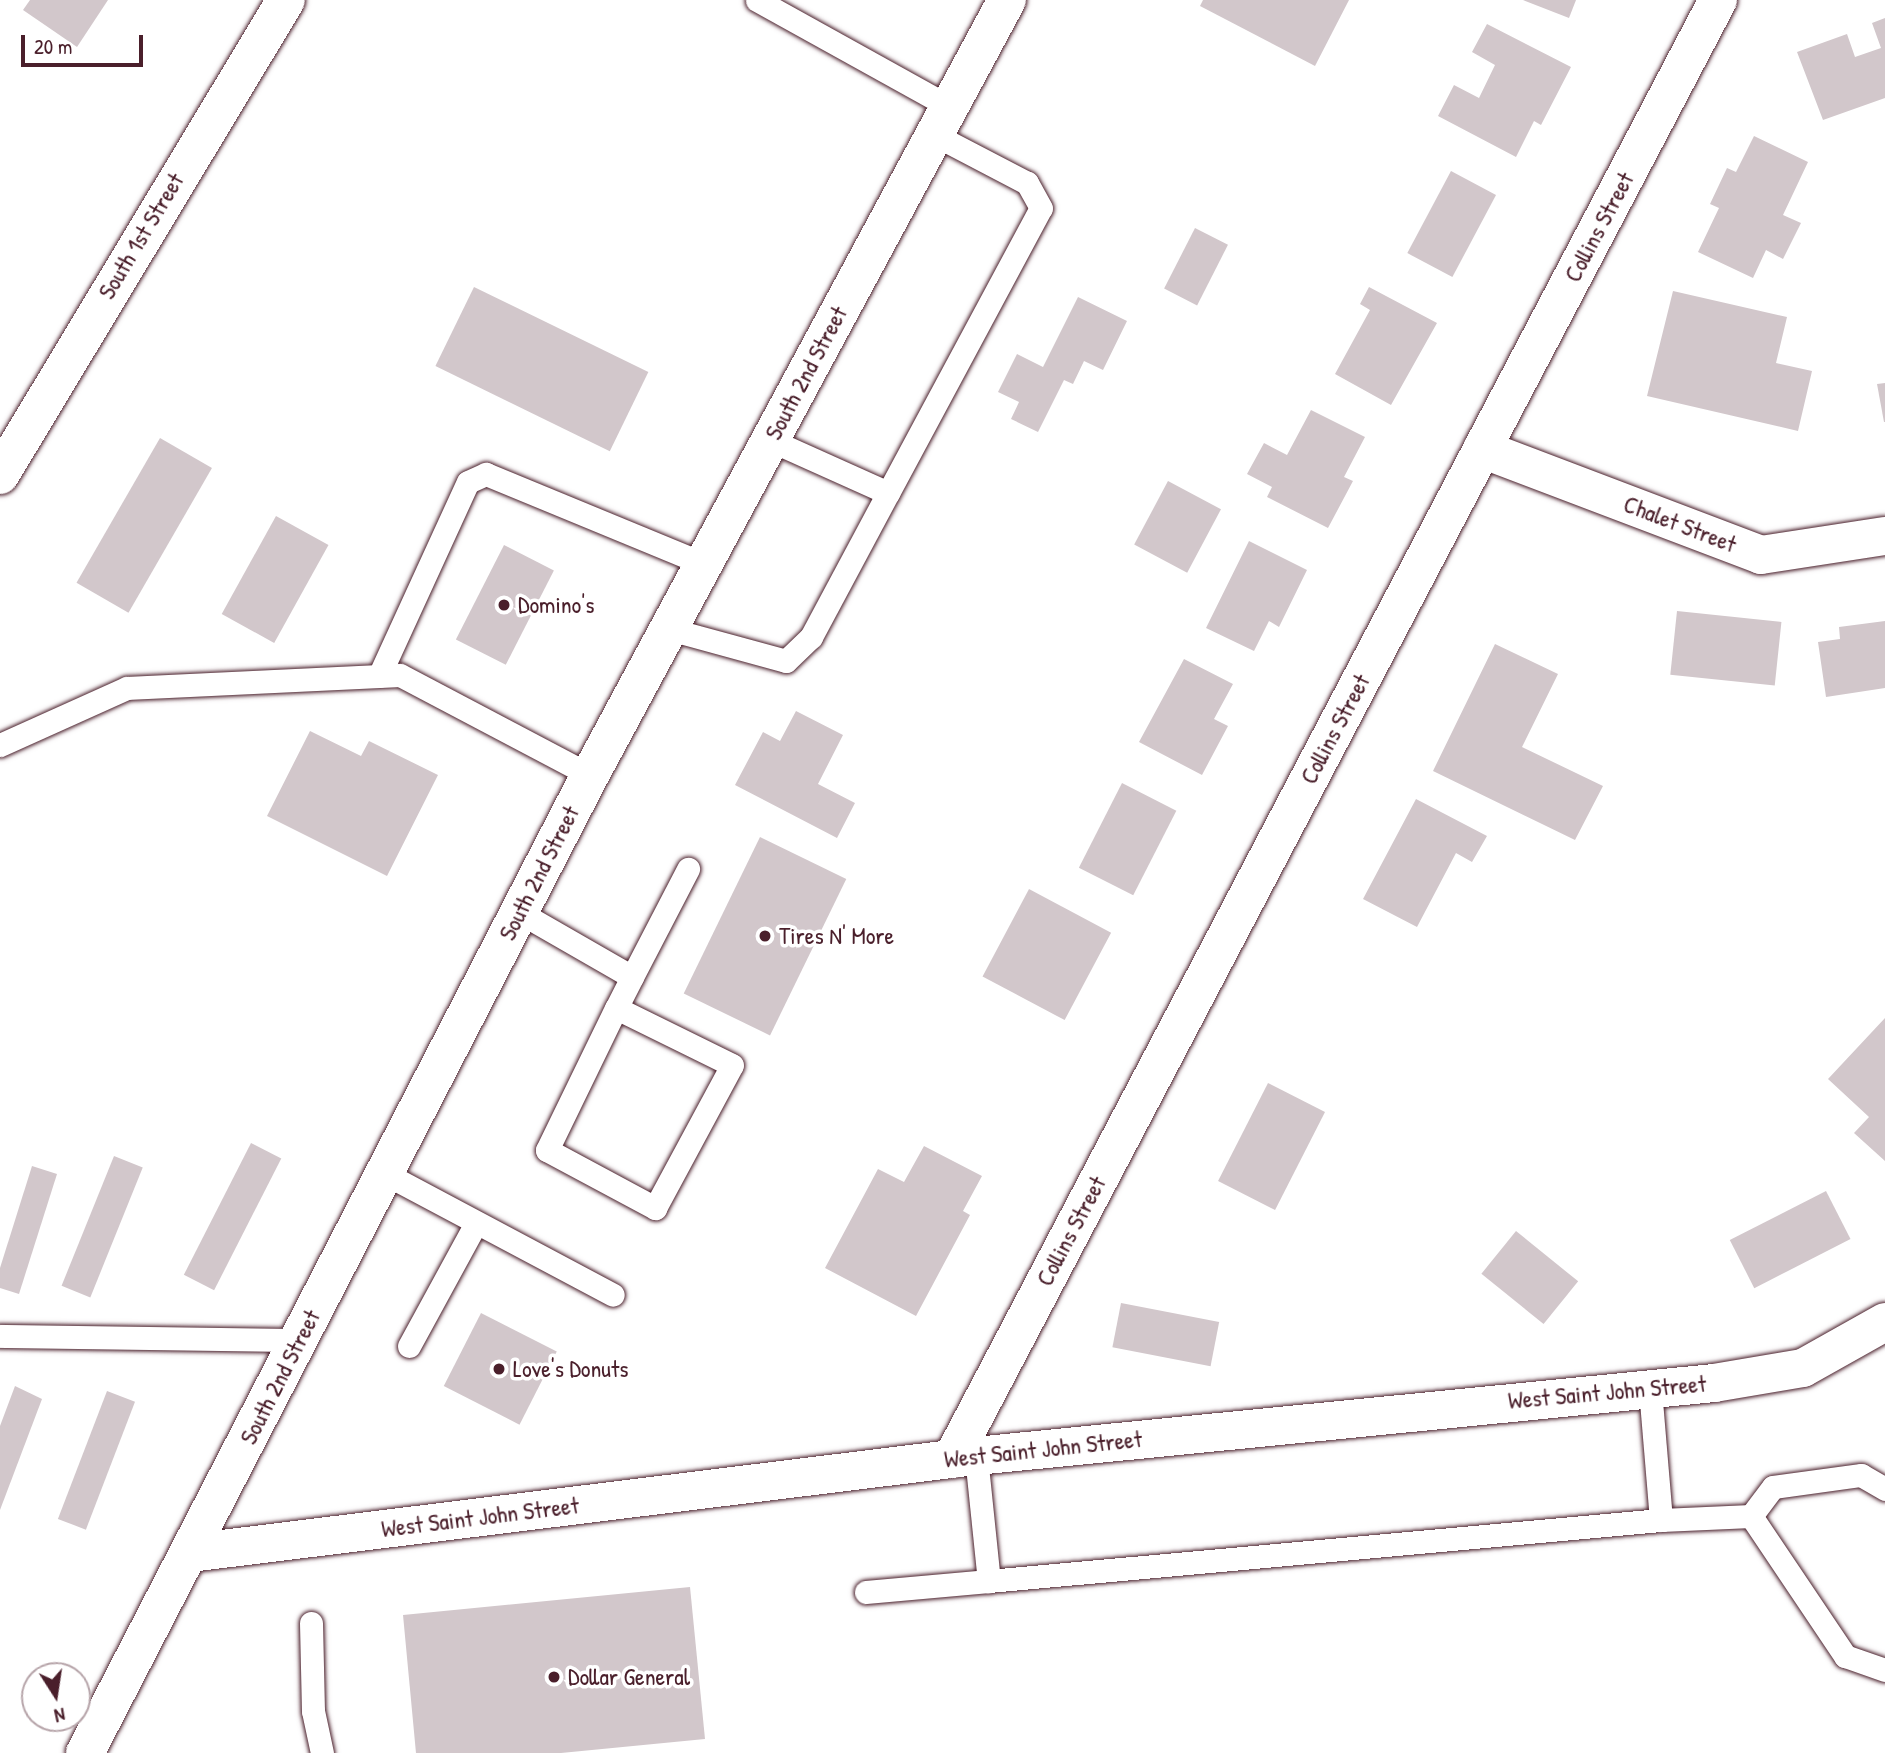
<!DOCTYPE html>
<style>
body{margin:0}
#map{position:relative;width:1885px;height:1753px;overflow:hidden;background:#fff;font-family:"Patrick Hand",sans-serif}
div>[style]{position:absolute}
[style*='--x']{left:calc(var(--x)*1px);top:calc(var(--y)*1px);width:calc(var(--w)*1px);rotate:calc(var(--a)*1deg)}
.building>*{inset:0;background:#d2c7cb;transform-origin:0 0}
.roads{filter:drop-shadow(0 0 2px #4a1f2b) drop-shadow(0 0 2px #4a1f2b)}
.service>*{height:23px;margin:-11.5px;padding:0 11.5px;transform-origin:11.5px;border-radius:11.5px;background:#fff}
.minor>*{height:38px;margin:-19px;padding:0 19px;transform-origin:19px;border-radius:19px;background:#fff}
.secondary>*{height:38px;margin:-19px;padding:0 19px;transform-origin:19px;border-radius:19px;background:#fff}
.dots>*{width:19px;height:19px;translate:-50% -50%;box-sizing:border-box;border:4px solid #fff;border-radius:50%}
span{translate:-50% -50%;white-space:nowrap;text-align:center;line-height:1.15;-webkit-text-stroke:7px #fff;paint-order:stroke}
.street-label{font-size:24px;color:#4a1f2b}
.poi-label{font-size:24px;color:#4a1f2b}
.left{translate:0 -50%;text-align:left}
.north{position:absolute;left:21px;top:1662px;width:70px;height:70px;box-sizing:border-box;background:#fff;border:2px solid #b7a5aa;border-radius:50%;rotate:168deg;font-size:19px;font-weight:700;line-height:28px;text-align:center;color:#4a1f2b}
.north::after{content:'';display:block;margin:auto;width:24px;height:32px;background:#4a1f2b;clip-path:polygon(50% 0,100% 100%,50% 72%,0 100%)}
.scale{position:absolute;left:21px;top:35px;width:122px;height:32px;box-sizing:border-box;border:4px solid #4a1f2b;border-top:0;padding-left:9px;font-size:21px;line-height:24px;white-space:nowrap;color:#4a1f2b;-webkit-text-stroke:5px #fff;paint-order:stroke}
</style>
<div id="map">
<div class="building">
<div style="clip-path:polygon(30px 0,108px 0,77px 47px,23px 10px)"></div>
<div style="clip-path:polygon(1203px 0,1349px 0,1315px 66px,1200px 6px)"></div>
<div style="clip-path:polygon(1523px 0,1576px 0,1569px 18px)"></div>
<div style="clip-path:polygon(1885px 18px,1885px 98px,1823px 120px,1797px 52px,1847px 34px,1855px 57px,1881px 48px,1872px 23px)"></div>
<div style="clip-path:polygon(1487px 24px,1571px 67px,1541px 125px,1534px 121px,1516px 157px,1438px 116px,1454px 85px,1479px 98px,1495px 65px,1472px 52px)"></div>
<div style="clip-path:polygon(1754px 136px,1808px 162px,1783px 215px,1801px 223px,1783px 259px,1766px 250px,1753px 278px,1698px 252px,1719px 208px,1710px 204px,1727px 168px,1736px 172px)"></div>
<div style="left:1451px;top:171px;width:51px;height:93px;rotate:28deg"></div>
<div style="left:1195px;top:228px;width:37px;height:68px;rotate:27deg"></div>
<div style="left:474px;top:287px;width:194px;height:88px;rotate:26deg"></div>
<div style="clip-path:polygon(1369px 287px,1437px 323px,1391px 405px,1335px 374px,1370px 310px,1360px 304px)"></div>
<div style="clip-path:polygon(1673px 291px,1787px 317px,1776px 363px,1812px 371px,1798px 431px,1647px 396px)"></div>
<div style="clip-path:polygon(1078px 297px,1127px 321px,1103px 370px,1084px 361px,1073px 384px,1064px 380px,1038px 432px,1011px 419px,1019px 402px,998px 392px,1017px 354px,1043px 367px)"></div>
<div style="clip-path:polygon(1885px 383px,1885px 422px,1884px 422px,1877px 384px)"></div>
<div style="clip-path:polygon(1311px 410px,1365px 437px,1344px 477px,1353px 481px,1328px 528px,1267px 497px,1272px 487px,1247px 474px,1264px 443px,1287px 455px)"></div>
<div style="left:160px;top:438px;width:60px;height:167px;rotate:30deg"></div>
<div style="left:1168px;top:481px;width:60px;height:72px;rotate:28deg"></div>
<div style="left:276px;top:516px;width:60px;height:112px;rotate:29deg"></div>
<div style="clip-path:polygon(1249px 541px,1307px 570px,1279px 627px,1269px 621px,1254px 651px,1206px 628px)"></div>
<div style="left:504px;top:545px;width:56px;height:106px;rotate:27deg"></div>
<div style="left:1677px;top:611px;width:105px;height:64px;rotate:6deg"></div>
<div style="clip-path:polygon(1885px 621px,1885px 688px,1826px 697px,1818px 642px,1840px 639px,1839px 627px)"></div>
<div style="clip-path:polygon(1495px 644px,1558px 674px,1522px 747px,1603px 786px,1575px 840px,1433px 771px)"></div>
<div style="clip-path:polygon(1184px 659px,1233px 684px,1214px 719px,1228px 726px,1202px 775px,1139px 742px)"></div>
<div style="clip-path:polygon(796px 711px,843px 735px,818px 784px,855px 803px,837px 838px,735px 785px,763px 732px,780px 741px)"></div>
<div style="clip-path:polygon(310px 731px,361px 756px,369px 741px,438px 775px,387px 876px,267px 816px)"></div>
<div style="left:1122px;top:783px;width:61px;height:95px;rotate:27deg"></div>
<div style="clip-path:polygon(1416px 799px,1487px 836px,1472px 862px,1456px 853px,1417px 927px,1363px 899px)"></div>
<div style="left:760px;top:837px;width:96px;height:174px;rotate:26deg"></div>
<div style="left:1029px;top:889px;width:93px;height:99px;rotate:28deg"></div>
<div style="clip-path:polygon(1885px 1018px,1885px 1161px,1854px 1133px,1869px 1117px,1828px 1079px)"></div>
<div style="left:1268px;top:1083px;width:64px;height:110px;rotate:27deg"></div>
<div style="left:251px;top:1143px;width:34px;height:148px;rotate:27deg"></div>
<div style="clip-path:polygon(924px 1146px,982px 1176px,963px 1211px,970px 1215px,916px 1316px,825px 1268px,878px 1169px,904px 1182px)"></div>
<div style="left:114px;top:1156px;width:31px;height:140px;rotate:22deg"></div>
<div style="clip-path:polygon(32px 1166px,57px 1174px,19px 1294px,0 1288px,0 1268px)"></div>
<div style="left:1826px;top:1191px;width:54px;height:108px;rotate:63deg"></div>
<div style="left:1516px;top:1231px;width:80px;height:55px;rotate:39deg"></div>
<div style="left:1121px;top:1303px;width:100px;height:45px;rotate:11deg"></div>
<div style="left:481px;top:1313px;width:85px;height:82px;rotate:27deg"></div>
<div style="clip-path:polygon(15px 1386px,42px 1399px,0 1510px,0 1426px)"></div>
<div style="left:107px;top:1391px;width:30px;height:137px;rotate:21deg"></div>
<div style="clip-path:polygon(690px 1587px,705px 1739px,561px 1753px,416px 1753px,403px 1615px)"></div>
</div>
<div class="roads">
<div class="service">
<div style="--x:757;--y:0;--w:221;--a:29"></div>
<div style="--x:770;--y:440;--w:129;--a:24.2"></div>
<div style="--x:888;--y:493;--w:323;--a:-61.8"></div>
<div style="--x:1041;--y:208;--w:29;--a:-119"></div>
<div style="--x:1027;--y:183;--w:104;--a:-152.4"></div>
<div style="--x:669;--y:629;--w:121;--a:15.3"></div>
<div style="--x:786;--y:661;--w:35;--a:-44"></div>
<div style="--x:811;--y:637;--w:163;--a:-61.9"></div>
<div style="--x:379;--y:676;--w:213;--a:-65.4"></div>
<div style="--x:468;--y:482;--w:20;--a:-24"></div>
<div style="--x:486;--y:474;--w:236;--a:22.4"></div>
<div style="--x:0;--y:745;--w:139;--a:-24.2"></div>
<div style="--x:127;--y:688;--w:273;--a:-2.7"></div>
<div style="--x:400;--y:675;--w:215;--a:27.8"></div>
<div style="--x:519;--y:912;--w:130;--a:29.9"></div>
<div style="--x:632;--y:977;--w:35;--a:117"></div>
<div style="--x:616;--y:1008;--w:158;--a:115.9"></div>
<div style="--x:547;--y:1150;--w:123;--a:28.2"></div>
<div style="--x:655;--y:1208;--w:162;--a:-61.7"></div>
<div style="--x:732;--y:1065;--w:129;--a:-153.8"></div>
<div style="--x:632;--y:977;--w:122;--a:-62.6"></div>
<div style="--x:384;--y:1173;--w:259;--a:28"></div>
<div style="--x:0;--y:1336;--w:298;--a:0.8"></div>
<div style="--x:409;--y:1346;--w:140;--a:-61.4"></div>
<div style="--x:976;--y:1456;--w:126;--a:84.1"></div>
<div style="--x:989;--y:1581;--w:675;--a:-5.19"></div>
<div style="--x:1661;--y:1520;--w:132;--a:-94.8"></div>
<div style="--x:1751;--y:1516;--w:36;--a:-53"></div>
<div style="--x:1773;--y:1487;--w:89;--a:-7.8"></div>
<div style="--x:1861;--y:1475;--w:28;--a:30"></div>
<div style="--x:1661;--y:1520;--w:90;--a:-2.5"></div>
<div style="--x:1751;--y:1516;--w:169;--a:56.1"></div>
<div style="--x:1845;--y:1656;--w:42;--a:19.3"></div>
<div style="--x:866;--y:1592;--w:123;--a:-5.1"></div>
<div style="--x:311;--y:1623;--w:88;--a:88.7"></div>
<div style="--x:313;--y:1711;--w:43;--a:77.9"></div>
</div>
<div class="minor">
<div style="--x:1482;--y:449;--w:298;--a:20.8"></div>
<div style="--x:1761;--y:555;--w:125;--a:-8.7"></div>
<div style="--x:0;--y:475;--w:554;--a:-58.95"></div>
<div style="--x:952;--y:1459;--w:1648;--a:-62.3"></div>
<div style="--x:190;--y:1553;--w:792;--a:-7.04"></div>
<div style="--x:976;--y:1456;--w:742;--a:-5.65"></div>
<div style="--x:1714;--y:1383;--w:90;--a:-9.6"></div>
<div style="--x:1803;--y:1368;--w:94;--a:-29.3"></div>
</div>
<div class="secondary">
<div style="--x:85;--y:1753;--w:1101;--a:-62.69"></div>
<div style="--x:590;--y:775;--w:880;--a:-61.72"></div>
</div>
</div>
<div class="dots">
<div style="left:504px;top:605px;background:#4a1f2b"></div>
<div style="left:765px;top:936px;background:#4a1f2b"></div>
<div style="left:499px;top:1369px;background:#4a1f2b"></div>
<div style="left:554px;top:1677px;background:#4a1f2b"></div>
</div>
<div class="street-label">
<span style="left:1599px;top:227px;rotate:-62deg">Collins Street</span>
<span style="left:141px;top:236px;rotate:-59deg">South 1st Street</span>
<span style="left:806px;top:373px;rotate:-62deg">South 2nd Street</span>
<span style="left:1680px;top:524px;rotate:21deg">Chalet Street</span>
<span style="left:1335px;top:729px;rotate:-62deg">Collins Street</span>
<span style="left:539px;top:873px;rotate:-63deg">South 2nd Street</span>
<span style="left:1071px;top:1231px;rotate:-62deg">Collins Street</span>
<span style="left:280px;top:1377px;rotate:-63deg">South 2nd Street</span>
<span style="left:1607px;top:1392px;rotate:-5deg">West Saint John Street</span>
<span style="left:1043px;top:1449px;rotate:-6deg">West Saint John Street</span>
<span style="left:480px;top:1517px;rotate:-7deg">West Saint John Street</span>
</div>
<div class="poi-label">
<span class="left" style="left:518px;top:605px">Domino's</span>
<span class="left" style="left:779px;top:936px">Tires N' More</span>
<span class="left" style="left:513px;top:1369px">Love's Donuts</span>
<span class="left" style="left:568px;top:1677px">Dollar General</span>
</div>
<div class="north">N</div>
<div class="scale">20 m</div>
</div>
